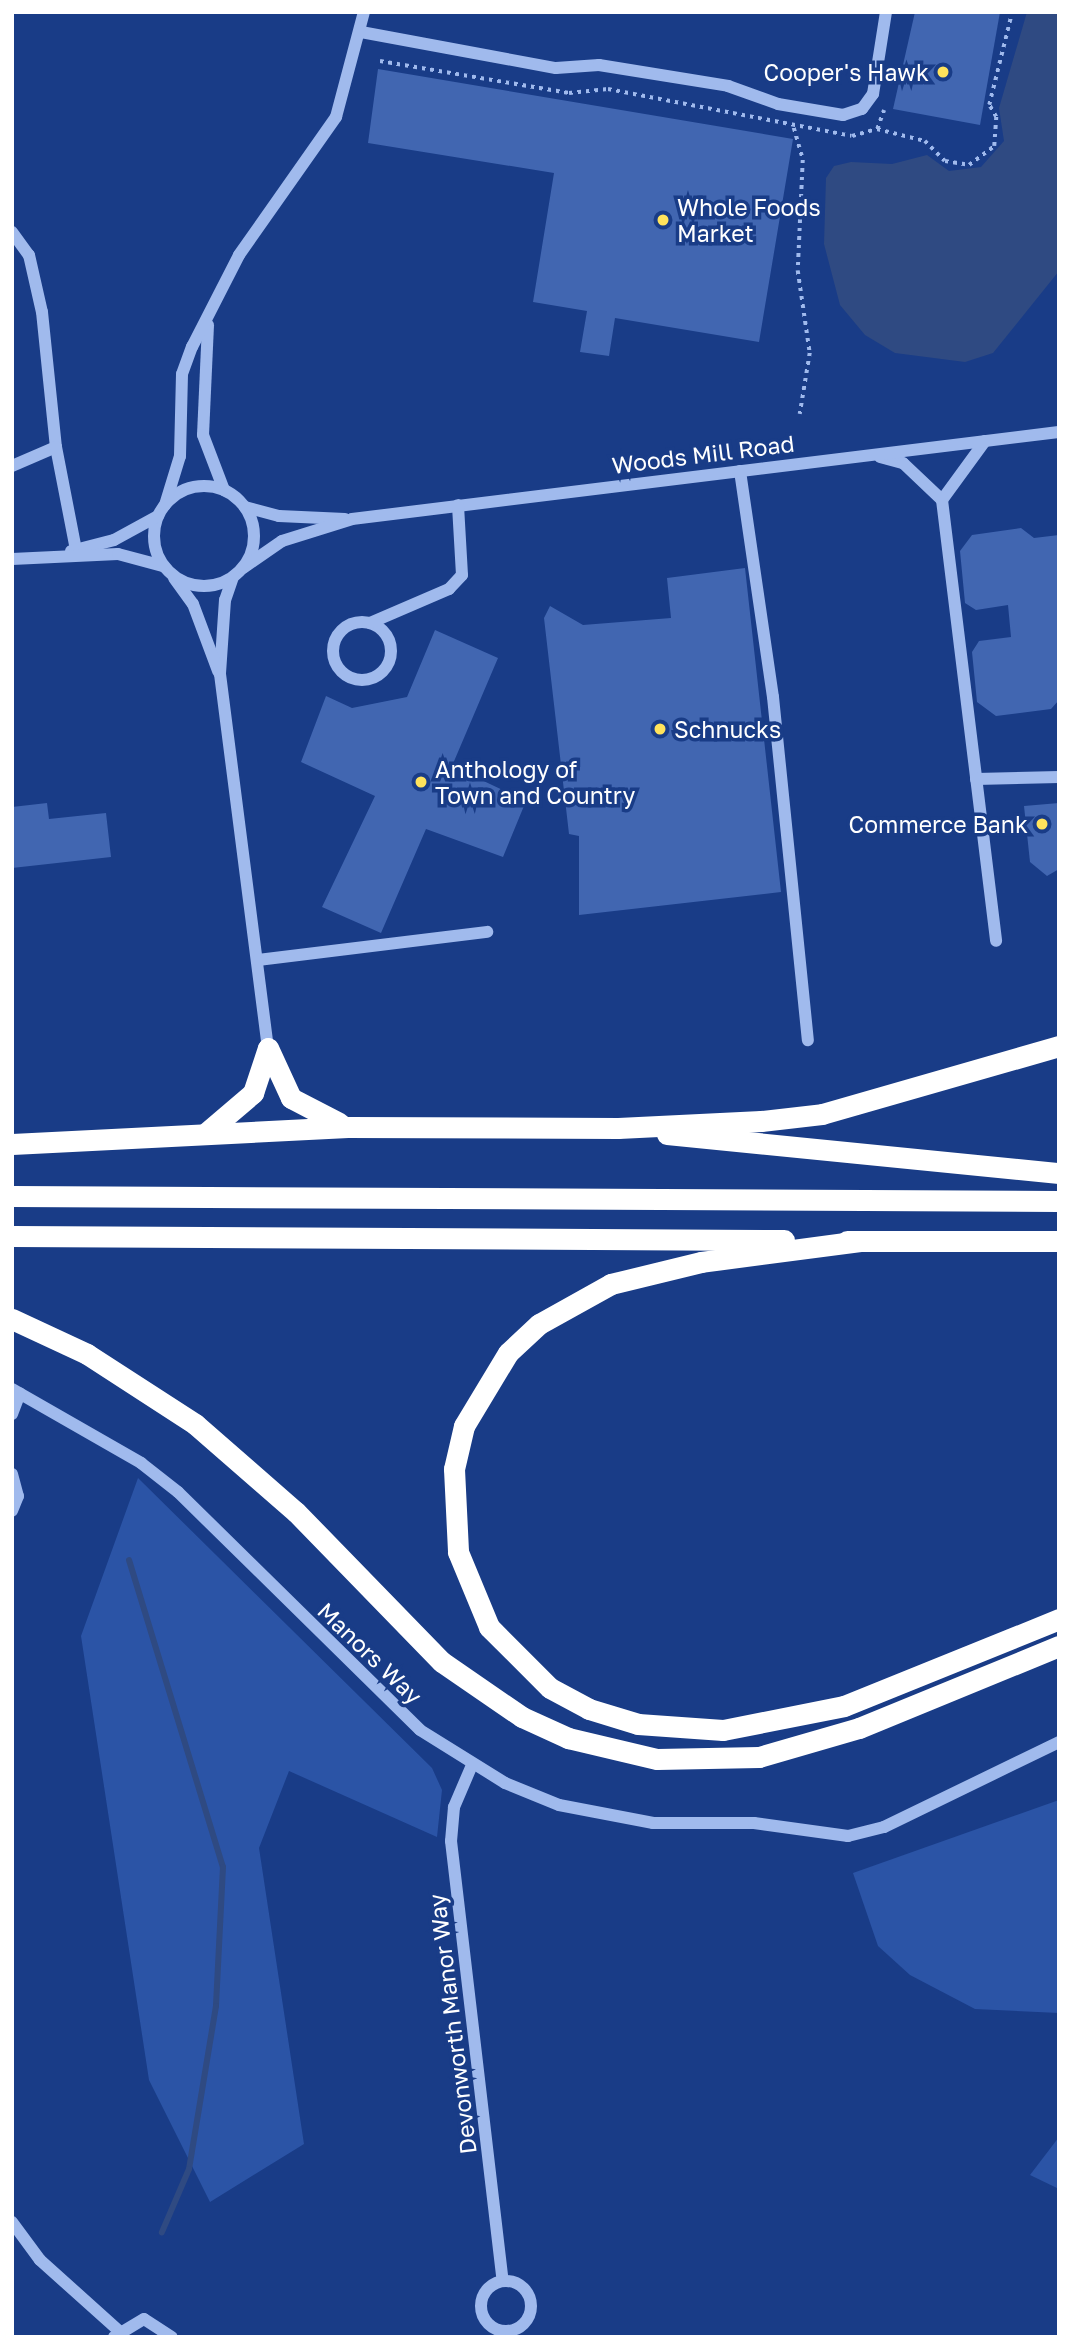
<!DOCTYPE html>
<style>
body{margin:0}
#map{position:relative;width:1071px;height:2349px;overflow:hidden;background:#193c87;font-family:"Golos Text",sans-serif}
div>[style]{position:absolute}
[style*='--x']{left:calc(var(--x)*1px);top:calc(var(--y)*1px);width:calc(var(--w)*1px);rotate:calc(var(--a)*1deg)}
.green>*{inset:0;background:#2b54a6}
.water>*{inset:0;background:#2f4a82}
.stream>*{height:6px;margin:-3px;padding:0 3px;transform-origin:3px;border-radius:3px;background:#2f4a82}
.building>*{inset:0;background:#4166b1}
.path>*{height:3.5px;margin-top:-1.75px;transform-origin:0;background:repeating-linear-gradient(90deg,#a0baed 0 3.5px,transparent 0 8.5px)}
.minor>*{height:12px;margin:-6px;padding:0 6px;transform-origin:6px;border-radius:6px;background:#a0baed}
.minor>.ring{margin:-6px;padding:0;box-sizing:content-box;background:none;border:12px solid #a0baed;border-radius:50%}
.highway>*{height:21px;margin:-10.5px;padding:0 10.5px;transform-origin:10.5px;border-radius:10.5px;background:#fff}
.dots>*{width:19px;height:19px;translate:-50% -50%;box-sizing:border-box;border:4px solid #193c87;border-radius:50%}
span{translate:-50% -50%;white-space:nowrap;text-align:center;line-height:1.15;-webkit-text-stroke:7px #193c87;paint-order:stroke}
.poi-label{font-size:23px;color:#fff}
.right{translate:-100% -50%;text-align:right}
.left{translate:0 -50%;text-align:left}
.street-label{font-size:23px;color:#fff}
.frame{position:absolute;inset:0;border:14px solid #fff;pointer-events:none}
</style>
<div id="map">
<div class="green">
<div style="clip-path:polygon(138px 1478px,432px 1768px,442px 1790px,437px 1837px,289px 1771px,259px 1848px,304px 2144px,210px 2202px,149px 2080px,81px 1636px)"></div>
<div style="clip-path:polygon(1059px 1800px,1059px 2013px,975px 2009px,910px 1975px,878px 1946px,853px 1873px)"></div>
<div style="clip-path:polygon(1059px 2137px,1059px 2189px,1030px 2175px)"></div>
</div>
<div class="water">
<div style="clip-path:polygon(1027px 12px,1059px 12px,1059px 271px,993px 353px,965px 362px,895px 353px,865px 335px,840px 305px,824px 244px,826px 178px,834px 166px,851px 162px,892px 164px,927px 155px,949px 171px,981px 167px,1004px 141px,999px 108px)"></div>
</div>
<div class="stream">
<div style="--x:129;--y:1560;--w:321;--a:73"></div>
<div style="--x:223;--y:1867;--w:139;--a:92.9"></div>
<div style="--x:216;--y:2006;--w:165;--a:99.4"></div>
<div style="--x:189;--y:2169;--w:69;--a:113.2"></div>
</div>
<div class="building">
<div style="clip-path:polygon(915px 12px,1000px 12px,980px 125px,893px 109px)"></div>
<div style="clip-path:polygon(378px 69px,793px 139px,759px 342px,615px 318px,609px 356px,580px 352px,587px 311px,533px 302px,554px 173px,368px 143px)"></div>
<div style="clip-path:polygon(1021px 528px,1034px 538px,1059px 535px,1059px 700px,1051px 709px,996px 716px,977px 702px,972px 652px,979px 641px,1011px 637px,1008px 605px,976px 610px,965px 603px,960px 551px,972px 535px)"></div>
<div style="clip-path:polygon(745px 568px,781px 892px,579px 915px,579px 836px,569px 834px,544px 618px,550px 606px,583px 625px,671px 618px,667px 578px)"></div>
<div style="clip-path:polygon(435px 630px,498px 658px,452px 766px,526px 801px,503px 857px,426px 829px,381px 933px,322px 907px,375px 796px,301px 762px,326px 696px,352px 708px,407px 697px)"></div>
<div style="clip-path:polygon(47px 803px,49px 819px,106px 813px,111px 857px,12px 868px,12px 807px)"></div>
<div style="clip-path:polygon(1059px 803px,1059px 869px,1047px 876px,1030px 862px,1024px 806px)"></div>
</div>
<div class="path">
<div style="--x:380;--y:61;--w:192;--a:9.6"></div>
<div style="--x:569;--y:93;--w:39;--a:-6"></div>
<div style="--x:608;--y:89;--w:248;--a:10.9"></div>
<div style="--x:852;--y:136;--w:26;--a:-16"></div>
<div style="--x:877;--y:129;--w:49;--a:14"></div>
<div style="--x:925;--y:141;--w:28;--a:45"></div>
<div style="--x:945;--y:161;--w:24;--a:9"></div>
<div style="--x:969;--y:165;--w:31;--a:-37"></div>
<div style="--x:994;--y:146;--w:29;--a:-86"></div>
<div style="--x:996;--y:117;--w:14;--a:-120"></div>
<div style="--x:989;--y:105;--w:96;--a:-76.1"></div>
<div style="--x:794;--y:128;--w:33;--a:74"></div>
<div style="--x:803;--y:160;--w:111;--a:92.6"></div>
<div style="--x:798;--y:271;--w:83;--a:81.7"></div>
<div style="--x:810;--y:353;--w:62;--a:99.3"></div>
<div style="--x:877;--y:129;--w:20;--a:-70"></div>
</div>
<div class="minor">
<div style="--x:361;--y:32;--w:198;--a:10.5"></div>
<div style="--x:556;--y:68;--w:43;--a:-4"></div>
<div style="--x:599;--y:65;--w:131;--a:9.2"></div>
<div style="--x:728;--y:86;--w:53;--a:19.8"></div>
<div style="--x:778;--y:104;--w:66;--a:9.6"></div>
<div style="--x:843;--y:115;--w:20;--a:-18"></div>
<div style="--x:862;--y:109;--w:19;--a:-54"></div>
<div style="--x:873;--y:94;--w:83;--a:-81"></div>
<div style="--x:12;--y:232;--w:29;--a:54"></div>
<div style="--x:29;--y:255;--w:58;--a:77.2"></div>
<div style="--x:42;--y:312;--w:136;--a:84.1"></div>
<div style="--x:56;--y:447;--w:48;--a:156.6"></div>
<div style="--x:208;--y:325;--w:110;--a:92.6"></div>
<div style="--x:203;--y:435;--w:59;--a:69.1"></div>
<div style="--x:56;--y:447;--w:105;--a:79"></div>
<div style="--x:880;--y:457;--w:24;--a:15"></div>
<div style="--x:903;--y:463;--w:54;--a:43.5"></div>
<div style="--x:942;--y:500;--w:444;--a:83"></div>
<div style="--x:740;--y:471;--w:228;--a:81.7"></div>
<div style="--x:773;--y:697;--w:345;--a:84.2"></div>
<div class="ring" style="left:154px;top:486px;width:88px;height:88px"></div>
<div style="--x:942;--y:500;--w:73;--a:-53.9"></div>
<div style="--x:165;--y:505;--w:51;--a:-73"></div>
<div style="--x:180;--y:456;--w:82;--a:-88.6"></div>
<div style="--x:182;--y:374;--w:29;--a:-70"></div>
<div style="--x:192;--y:347;--w:103;--a:-62.9"></div>
<div style="--x:239;--y:255;--w:169;--a:-54.9"></div>
<div style="--x:336;--y:117;--w:109;--a:-75.1"></div>
<div style="--x:245;--y:507;--w:35;--a:15"></div>
<div style="--x:279;--y:516;--w:66;--a:2.6"></div>
<div style="--x:71;--y:551;--w:44;--a:-14.3"></div>
<div style="--x:114;--y:540;--w:50;--a:-28.6"></div>
<div style="--x:12;--y:559;--w:106;--a:-2.7"></div>
<div style="--x:118;--y:554;--w:47;--a:14.9"></div>
<div style="--x:243;--y:568;--w:47;--a:-34.7"></div>
<div style="--x:282;--y:541;--w:73;--a:-17.4"></div>
<div style="--x:352;--y:519;--w:712;--a:-7.02"></div>
<div style="--x:233;--y:577;--w:24;--a:109"></div>
<div style="--x:225;--y:600;--w:74;--a:93.9"></div>
<div style="--x:220;--y:674;--w:377;--a:82.7"></div>
<div style="--x:174;--y:578;--w:32;--a:54"></div>
<div style="--x:193;--y:604;--w:72;--a:69.5"></div>
<div class="ring" style="left:333px;top:622px;width:46px;height:46px"></div>
<div style="--x:370;--y:623;--w:86;--a:-23.3"></div>
<div style="--x:449;--y:589;--w:19;--a:-47"></div>
<div style="--x:462;--y:575;--w:70;--a:-93.3"></div>
<div style="--x:976;--y:779;--w:83;--a:-1.4"></div>
<div style="--x:258;--y:960;--w:231;--a:-7"></div>
<div style="--x:12;--y:1389;--w:149;--a:29.8"></div>
<div style="--x:141;--y:1463;--w:47;--a:38.1"></div>
<div style="--x:178;--y:1492;--w:339;--a:44.5"></div>
<div style="--x:420;--y:1730;--w:100;--a:31.9"></div>
<div style="--x:505;--y:1783;--w:58;--a:22.2"></div>
<div style="--x:559;--y:1805;--w:96;--a:10.8"></div>
<div style="--x:653;--y:1823;--w:101;--a:0"></div>
<div style="--x:754;--y:1823;--w:95;--a:7.9"></div>
<div style="--x:848;--y:1836;--w:37;--a:-14"></div>
<div style="--x:884;--y:1827;--w:195;--a:-25.9"></div>
<div style="--x:12;--y:1414;--w:22;--a:-69"></div>
<div style="--x:12;--y:1474;--w:23;--a:75"></div>
<div style="--x:18;--y:1496;--w:16;--a:112"></div>
<div style="--x:472;--y:1765;--w:46;--a:113.2"></div>
<div style="--x:454;--y:1807;--w:34;--a:95"></div>
<div style="--x:451;--y:1841;--w:443;--a:83.3"></div>
<div style="--x:12;--y:2222;--w:47;--a:53.6"></div>
<div style="--x:40;--y:2260;--w:105;--a:41.9"></div>
<div class="ring" style="left:481px;top:2281px;width:38px;height:38px"></div>
<div style="--x:114;--y:2337;--w:35;--a:-31"></div>
<div style="--x:144;--y:2319;--w:33;--a:33"></div>
</div>
<div class="highway">
<div style="--x:268;--y:1048;--w:55;--a:65.3"></div>
<div style="--x:291;--y:1098;--w:54;--a:27.5"></div>
<div style="--x:206;--y:1133;--w:62;--a:-40.4"></div>
<div style="--x:253;--y:1093;--w:47;--a:-71.6"></div>
<div style="--x:667;--y:1134;--w:394;--a:5.7"></div>
<div style="--x:12;--y:1144;--w:336;--a:-2.9"></div>
<div style="--x:348;--y:1127;--w:270;--a:0.2"></div>
<div style="--x:618;--y:1128;--w:143;--a:-2.8"></div>
<div style="--x:761;--y:1121;--w:61;--a:-6.5"></div>
<div style="--x:822;--y:1114;--w:247;--a:-16"></div>
<div style="--x:12;--y:1196;--w:1047;--a:0.27"></div>
<div style="--x:12;--y:1236;--w:772;--a:0.3"></div>
<div style="--x:847;--y:1241;--w:212;--a:0"></div>
<div style="--x:860;--y:1241;--w:160;--a:172.5"></div>
<div style="--x:701;--y:1262;--w:93;--a:166.3"></div>
<div style="--x:611;--y:1284;--w:82;--a:150.9"></div>
<div style="--x:539;--y:1324;--w:42;--a:136.9"></div>
<div style="--x:508;--y:1353;--w:85;--a:121.1"></div>
<div style="--x:464;--y:1426;--w:44;--a:103.1"></div>
<div style="--x:454;--y:1469;--w:83;--a:87.2"></div>
<div style="--x:458;--y:1552;--w:81;--a:67.5"></div>
<div style="--x:489;--y:1627;--w:86;--a:45"></div>
<div style="--x:550;--y:1688;--w:44;--a:28.3"></div>
<div style="--x:589;--y:1709;--w:51;--a:17"></div>
<div style="--x:638;--y:1724;--w:85;--a:4"></div>
<div style="--x:723;--y:1730;--w:123;--a:-11.2"></div>
<div style="--x:844;--y:1706;--w:232;--a:-22"></div>
<div style="--x:12;--y:1319;--w:83;--a:25"></div>
<div style="--x:87;--y:1354;--w:129;--a:32.9"></div>
<div style="--x:195;--y:1424;--w:134;--a:41.1"></div>
<div style="--x:296;--y:1512;--w:209;--a:45.8"></div>
<div style="--x:442;--y:1662;--w:97;--a:34.5"></div>
<div style="--x:522;--y:1717;--w:51;--a:24.5"></div>
<div style="--x:568;--y:1738;--w:91;--a:13.3"></div>
<div style="--x:657;--y:1759;--w:102;--a:-1.1"></div>
<div style="--x:759;--y:1757;--w:104;--a:-16.2"></div>
<div style="--x:859;--y:1728;--w:216;--a:-22.3"></div>
</div>
<div class="dots">
<div style="left:943px;top:72px;background:#ffe35c"></div>
<div style="left:663px;top:220px;background:#ffe35c"></div>
<div style="left:660px;top:729px;background:#ffe35c"></div>
<div style="left:421px;top:782px;background:#ffe35c"></div>
<div style="left:1042px;top:824px;background:#ffe35c"></div>
</div>
<div class="poi-label">
<span class="right" style="left:929px;top:72px">Cooper's Hawk</span>
<span class="left" style="left:677px;top:220px">Whole Foods<br>Market</span>
<span class="left" style="left:674px;top:729px">Schnucks</span>
<span class="left" style="left:435px;top:782px">Anthology of<br>Town and Country</span>
<span class="right" style="left:1028px;top:824px">Commerce Bank</span>
</div>
<div class="street-label">
<span style="left:703px;top:454px;rotate:-7deg">Woods Mill Road</span>
<span style="left:370px;top:1653px;rotate:44deg">Manors Way</span>
<span style="left:452px;top:2024px;rotate:-97deg">Devonworth Manor Way</span>
</div>
<div class="frame"></div>
</div>
